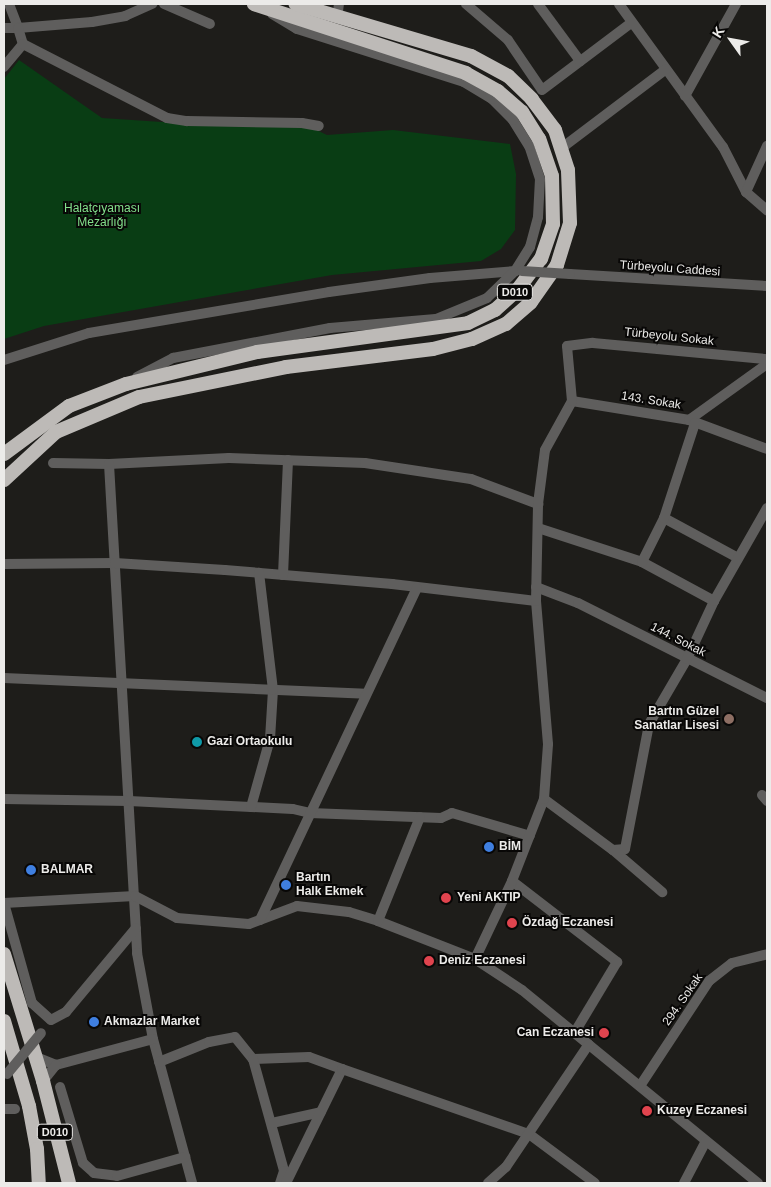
<!DOCTYPE html>
<meta charset="utf-8">
<style>
body{margin:0}
#map{position:relative;width:771px;height:1187px;overflow:hidden;background:#1e1d1a;font-family:Arial,sans-serif}
div>[style]{position:absolute}
[style*='--x']{left:calc(var(--x)*1px);top:calc(var(--y)*1px);width:calc(var(--w)*1px);rotate:calc(var(--a)*1deg)}
.green>*{inset:0;background:#093d14}
.minor>*{height:10px;margin:-5px;padding:0 5px;transform-origin:5px;border-radius:5px;background:#5f5e5d}
.highway>*{height:14px;margin:-7px;padding:0 7px;transform-origin:7px;border-radius:7px;background:#bdbab7}
.minor-bridge>*{height:10px;margin:-5px;padding:0 5px;transform-origin:5px;border-radius:5px;background:#5f5e5d}
.dots>*{width:14px;height:14px;translate:-50% -50%;box-sizing:border-box;border:2px solid #080706;border-radius:50%}
span{translate:-50% -50%;white-space:nowrap;text-align:center;line-height:1.15;-webkit-text-stroke:4px #080706;paint-order:stroke}
.shield-label span{padding:1px 4px;background:#080706;border:1px solid;border-radius:4px;-webkit-text-stroke-width:0}
.shield-label{font-size:11px;color:#ecebe9;font-weight:700}
.park-label{font-size:12px;color:#83e08c}
.street-label{font-size:12px;color:#ecebe9}
.poi-label{font-size:12px;color:#ecebe9;font-weight:700}
.right{translate:-100% -50%;text-align:right}
.left{translate:0 -50%;text-align:left}
.frame{position:absolute;inset:0;border:5px solid #ecebe9;pointer-events:none}
.north{position:absolute;left:706px;top:15px;width:50px;height:50px;-webkit-text-stroke:4px #080706;paint-order:stroke;rotate:302deg;font-size:14px;font-weight:700;line-height:20px;text-align:center;color:#ecebe9}
.north::after{content:'';display:block;margin:auto;width:18px;height:22px;background:#ecebe9;clip-path:polygon(50% 0,100% 100%,50% 72%,0 100%)}
</style>
<div id="map">
<div class="green">
<div style="clip-path:polygon(19px 60px,102px 118px,222px 126px,308px 126px,327px 135px,393px 130px,510px 144px,516px 174px,515px 230px,501px 249px,481px 261px,332px 275px,44px 326px,4px 339px,4px 79px)"></div>
</div>
<div class="minor">
<div style="--x:9;--y:4;--w:26;--a:69"></div>
<div style="--x:18;--y:28;--w:74;--a:-4.6"></div>
<div style="--x:92;--y:22;--w:34;--a:-10"></div>
<div style="--x:125;--y:16;--w:30;--a:-24"></div>
<div style="--x:164;--y:4;--w:50;--a:23.5"></div>
<div style="--x:466;--y:4;--w:55;--a:40.6"></div>
<div style="--x:508;--y:40;--w:60;--a:55.8"></div>
<div style="--x:542;--y:90;--w:111;--a:-37"></div>
<div style="--x:538;--y:4;--w:71;--a:53.6"></div>
<div style="--x:619;--y:4;--w:177;--a:54"></div>
<div style="--x:723;--y:147;--w:51;--a:62.9"></div>
<div style="--x:746;--y:192;--w:28;--a:41"></div>
<div style="--x:337;--y:18;--w:14;--a:-82"></div>
<div style="--x:4;--y:28;--w:14;--a:0"></div>
<div style="--x:18;--y:28;--w:17;--a:73"></div>
<div style="--x:23;--y:44;--w:30;--a:130"></div>
<div style="--x:23;--y:44;--w:162;--a:27.2"></div>
<div style="--x:167;--y:118;--w:20;--a:9"></div>
<div style="--x:187;--y:121;--w:115;--a:1"></div>
<div style="--x:302;--y:123;--w:17;--a:10"></div>
<div style="--x:685;--y:96;--w:105;--a:-61"></div>
<div style="--x:563;--y:147;--w:129;--a:-37.1"></div>
<div style="--x:746;--y:192;--w:51;--a:-65.5"></div>
<div style="--x:570;--y:274;--w:197;--a:3.5"></div>
<div style="--x:4;--y:360;--w:89;--a:-17.6"></div>
<div style="--x:89;--y:333;--w:243;--a:-9.7"></div>
<div style="--x:329;--y:292;--w:102;--a:-7.9"></div>
<div style="--x:430;--y:278;--w:86;--a:-4.7"></div>
<div style="--x:137;--y:377;--w:41;--a:-27.8"></div>
<div style="--x:173;--y:358;--w:160;--a:-10.8"></div>
<div style="--x:330;--y:328;--w:106;--a:-4.9"></div>
<div style="--x:436;--y:319;--w:55;--a:-22.4"></div>
<div style="--x:487;--y:298;--w:39;--a:-44"></div>
<div style="--x:515;--y:271;--w:28;--a:-58"></div>
<div style="--x:530;--y:247;--w:31;--a:-75"></div>
<div style="--x:538;--y:217;--w:38;--a:-87"></div>
<div style="--x:540;--y:179;--w:35;--a:-108"></div>
<div style="--x:529;--y:146;--w:31;--a:-122"></div>
<div style="--x:513;--y:120;--w:30;--a:-135"></div>
<div style="--x:492;--y:99;--w:33;--a:-149"></div>
<div style="--x:464;--y:82;--w:175;--a:-162.4"></div>
<div style="--x:297;--y:29;--w:29;--a:-149"></div>
<div style="--x:572;--y:401;--w:119;--a:9.2"></div>
<div style="--x:689;--y:420;--w:83;--a:20.4"></div>
<div style="--x:689;--y:420;--w:96;--a:-35.7"></div>
<div style="--x:53;--y:463;--w:56;--a:1"></div>
<div style="--x:109;--y:464;--w:120;--a:-2.9"></div>
<div style="--x:229;--y:458;--w:136;--a:2.1"></div>
<div style="--x:365;--y:463;--w:107;--a:8.6"></div>
<div style="--x:471;--y:479;--w:72;--a:20.5"></div>
<div style="--x:109;--y:464;--w:490;--a:86.7"></div>
<div style="--x:137;--y:953;--w:87;--a:79.5"></div>
<div style="--x:153;--y:1039;--w:149;--a:74.8"></div>
<div style="--x:664;--y:518;--w:84;--a:28.4"></div>
<div style="--x:538;--y:528;--w:109;--a:18.1"></div>
<div style="--x:642;--y:562;--w:82;--a:28.4"></div>
<div style="--x:642;--y:562;--w:49;--a:-63.4"></div>
<div style="--x:664;--y:518;--w:100;--a:-71.9"></div>
<div style="--x:4;--y:564;--w:111;--a:-0.5"></div>
<div style="--x:115;--y:563;--w:110;--a:3.6"></div>
<div style="--x:225;--y:570;--w:168;--a:4.8"></div>
<div style="--x:392;--y:584;--w:145;--a:6.7"></div>
<div style="--x:283;--y:575;--w:115;--a:-87.5"></div>
<div style="--x:536;--y:587;--w:45;--a:20.9"></div>
<div style="--x:578;--y:603;--w:212;--a:26.7"></div>
<div style="--x:4;--y:678;--w:362;--a:2.5"></div>
<div style="--x:762;--y:795;--w:8;--a:50"></div>
<div style="--x:4;--y:799;--w:125;--a:0.9"></div>
<div style="--x:129;--y:801;--w:164;--a:2.8"></div>
<div style="--x:293;--y:809;--w:17;--a:13"></div>
<div style="--x:310;--y:813;--w:131;--a:2.2"></div>
<div style="--x:441;--y:818;--w:12;--a:-24"></div>
<div style="--x:452;--y:813;--w:81;--a:16.4"></div>
<div style="--x:544;--y:799;--w:86;--a:36.5"></div>
<div style="--x:613;--y:850;--w:12;--a:-5"></div>
<div style="--x:625;--y:849;--w:127;--a:-79.1"></div>
<div style="--x:649;--y:724;--w:75;--a:-59.7"></div>
<div style="--x:687;--y:659;--w:64;--a:-65"></div>
<div style="--x:714;--y:601;--w:107;--a:-60.3"></div>
<div style="--x:251;--y:807;--w:71;--a:-74.4"></div>
<div style="--x:270;--y:739;--w:49;--a:-86.5"></div>
<div style="--x:273;--y:690;--w:118;--a:-96.8"></div>
<div style="--x:613;--y:850;--w:65;--a:40.6"></div>
<div style="--x:512;--y:881;--w:133;--a:37.6"></div>
<div style="--x:617;--y:962;--w:82;--a:121"></div>
<div style="--x:4;--y:903;--w:131;--a:-3.1"></div>
<div style="--x:135;--y:896;--w:47;--a:27.6"></div>
<div style="--x:177;--y:918;--w:72;--a:4.8"></div>
<div style="--x:249;--y:924;--w:51;--a:-20.6"></div>
<div style="--x:297;--y:906;--w:52;--a:6.6"></div>
<div style="--x:349;--y:912;--w:30;--a:17"></div>
<div style="--x:378;--y:921;--w:104;--a:21.4"></div>
<div style="--x:475;--y:959;--w:56;--a:33.4"></div>
<div style="--x:522;--y:990;--w:305;--a:39.3"></div>
<div style="--x:4;--y:903;--w:104;--a:74.4"></div>
<div style="--x:32;--y:1003;--w:25;--a:42"></div>
<div style="--x:51;--y:1020;--w:17;--a:-28"></div>
<div style="--x:66;--y:1012;--w:109;--a:-50.2"></div>
<div style="--x:260;--y:920;--w:367;--a:-64.7"></div>
<div style="--x:378;--y:921;--w:112;--a:-68"></div>
<div style="--x:475;--y:959;--w:86;--a:-64.6"></div>
<div style="--x:512;--y:881;--w:88;--a:-68.7"></div>
<div style="--x:544;--y:799;--w:55;--a:-85.8"></div>
<div style="--x:548;--y:744;--w:144;--a:-94.8"></div>
<div style="--x:536;--y:601;--w:97;--a:-88.8"></div>
<div style="--x:538;--y:504;--w:54;--a:-82.6"></div>
<div style="--x:545;--y:450;--w:56;--a:-61.1"></div>
<div style="--x:572;--y:401;--w:55;--a:-95.2"></div>
<div style="--x:567;--y:346;--w:26;--a:-7"></div>
<div style="--x:593;--y:343;--w:175;--a:5.3"></div>
<div style="--x:36;--y:1057;--w:22;--a:22"></div>
<div style="--x:56;--y:1065;--w:100;--a:-15"></div>
<div style="--x:253;--y:1059;--w:56;--a:-2"></div>
<div style="--x:309;--y:1057;--w:35;--a:20"></div>
<div style="--x:159;--y:1062;--w:54;--a:-21.8"></div>
<div style="--x:209;--y:1042;--w:26;--a:-11"></div>
<div style="--x:235;--y:1037;--w:28;--a:51"></div>
<div style="--x:253;--y:1059;--w:116;--a:74.5"></div>
<div style="--x:284;--y:1171;--w:13;--a:108"></div>
<div style="--x:43;--y:1081;--w:21;--a:-51"></div>
<div style="--x:640;--y:1086;--w:126;--a:-56.7"></div>
<div style="--x:709;--y:981;--w:29;--a:-38"></div>
<div style="--x:732;--y:963;--w:36;--a:-14"></div>
<div style="--x:60;--y:1087;--w:79;--a:73.2"></div>
<div style="--x:83;--y:1163;--w:15;--a:42"></div>
<div style="--x:94;--y:1173;--w:23;--a:7"></div>
<div style="--x:117;--y:1176;--w:71;--a:-15.6"></div>
<div style="--x:4;--y:1109;--w:11;--a:0"></div>
<div style="--x:272;--y:1123;--w:50;--a:-12.7"></div>
<div style="--x:286;--y:1183;--w:127;--a:-63.8"></div>
<div style="--x:342;--y:1069;--w:198;--a:19.2"></div>
<div style="--x:529;--y:1134;--w:82;--a:36.6"></div>
<div style="--x:488;--y:1183;--w:24;--a:-42"></div>
<div style="--x:506;--y:1167;--w:148;--a:-56"></div>
<div style="--x:684;--y:1183;--w:47;--a:-62.4"></div>
</div>
<div class="highway">
<div style="--x:4;--y:454;--w:81;--a:-36.4"></div>
<div style="--x:69;--y:406;--w:61;--a:-21.1"></div>
<div style="--x:126;--y:384;--w:135;--a:-13.7"></div>
<div style="--x:257;--y:352;--w:213;--a:-7.8"></div>
<div style="--x:468;--y:323;--w:30;--a:-26"></div>
<div style="--x:495;--y:310;--w:31;--a:-42"></div>
<div style="--x:518;--y:289;--w:38;--a:-53"></div>
<div style="--x:541;--y:259;--w:37;--a:-71"></div>
<div style="--x:553;--y:224;--w:48;--a:-91.2"></div>
<div style="--x:552;--y:176;--w:39;--a:-109"></div>
<div style="--x:539;--y:139;--w:32;--a:-122"></div>
<div style="--x:522;--y:112;--w:32;--a:-139"></div>
<div style="--x:498;--y:91;--w:37;--a:-151"></div>
<div style="--x:466;--y:73;--w:223;--a:-162"></div>
<div style="--x:4;--y:480;--w:71;--a:-42.7"></div>
<div style="--x:56;--y:432;--w:90;--a:-22.9"></div>
<div style="--x:139;--y:397;--w:150;--a:-11.5"></div>
<div style="--x:286;--y:367;--w:148;--a:-7"></div>
<div style="--x:433;--y:349;--w:40;--a:-14.4"></div>
<div style="--x:472;--y:339;--w:37;--a:-24"></div>
<div style="--x:506;--y:324;--w:33;--a:-41"></div>
<div style="--x:531;--y:302;--w:45;--a:-54.9"></div>
<div style="--x:557;--y:265;--w:44;--a:-72.8"></div>
<div style="--x:570;--y:223;--w:53;--a:-92.2"></div>
<div style="--x:568;--y:170;--w:42;--a:-108"></div>
<div style="--x:555;--y:130;--w:39;--a:-127"></div>
<div style="--x:532;--y:99;--w:33;--a:-136"></div>
<div style="--x:508;--y:76;--w:42;--a:-151.6"></div>
<div style="--x:471;--y:56;--w:183;--a:-163.5"></div>
<div style="--x:4;--y:954;--w:133;--a:72.9"></div>
<div style="--x:43;--y:1081;--w:105;--a:75.7"></div>
<div style="--x:4;--y:1021;--w:89;--a:73.6"></div>
<div style="--x:29;--y:1106;--w:44;--a:79.5"></div>
<div style="--x:37;--y:1149;--w:34;--a:87"></div>
</div>
<div class="minor-bridge">
<div style="--x:522;--y:271;--w:48;--a:3.6"></div>
<div style="--x:7;--y:1074;--w:53;--a:-50.3"></div>
</div>
<div class="dots">
<div style="left:729px;top:719px;background:#8d6e63"></div>
<div style="left:197px;top:742px;background:#0f9aa8"></div>
<div style="left:489px;top:847px;background:#3f7fe0"></div>
<div style="left:31px;top:870px;background:#3f7fe0"></div>
<div style="left:286px;top:885px;background:#3f7fe0"></div>
<div style="left:446px;top:898px;background:#e0444e"></div>
<div style="left:512px;top:923px;background:#e0444e"></div>
<div style="left:429px;top:961px;background:#e0444e"></div>
<div style="left:94px;top:1022px;background:#3f7fe0"></div>
<div style="left:604px;top:1033px;background:#e0444e"></div>
<div style="left:647px;top:1111px;background:#e0444e"></div>
</div>
<div class="shield-label">
<span style="left:515px;top:292px">D010</span>
<span style="left:55px;top:1132px">D010</span>
</div>
<div class="park-label">
<span style="left:102px;top:216px">Halatçıyaması<br>Mezarlığı</span>
</div>
<div class="street-label">
<span style="left:670px;top:269px;rotate:4deg">Türbeyolu Caddesi</span>
<span style="left:669px;top:337px;rotate:6deg">Türbeyolu Sokak</span>
<span style="left:651px;top:401px;rotate:9deg">143. Sokak</span>
<span style="left:678px;top:640px;rotate:27deg">144. Sokak</span>
<span style="left:683px;top:1000px;rotate:-55deg">294. Sokak</span>
</div>
<div class="poi-label">
<span class="right" style="left:719px;top:719px">Bartın Güzel<br>Sanatlar Lisesi</span>
<span class="left" style="left:207px;top:742px">Gazi Ortaokulu</span>
<span class="left" style="left:499px;top:847px">BİM</span>
<span class="left" style="left:41px;top:870px">BALMAR</span>
<span class="left" style="left:296px;top:885px">Bartın<br>Halk Ekmek</span>
<span class="left" style="left:457px;top:898px">Yeni AKTIP</span>
<span class="left" style="left:522px;top:923px">Özdağ Eczanesi</span>
<span class="left" style="left:439px;top:961px">Deniz Eczanesi</span>
<span class="left" style="left:104px;top:1022px">Akmazlar Market</span>
<span class="right" style="left:594px;top:1033px">Can Eczanesi</span>
<span class="left" style="left:657px;top:1111px">Kuzey Eczanesi</span>
</div>
<div class="frame"></div>
<div class="north">K</div>
</div>
